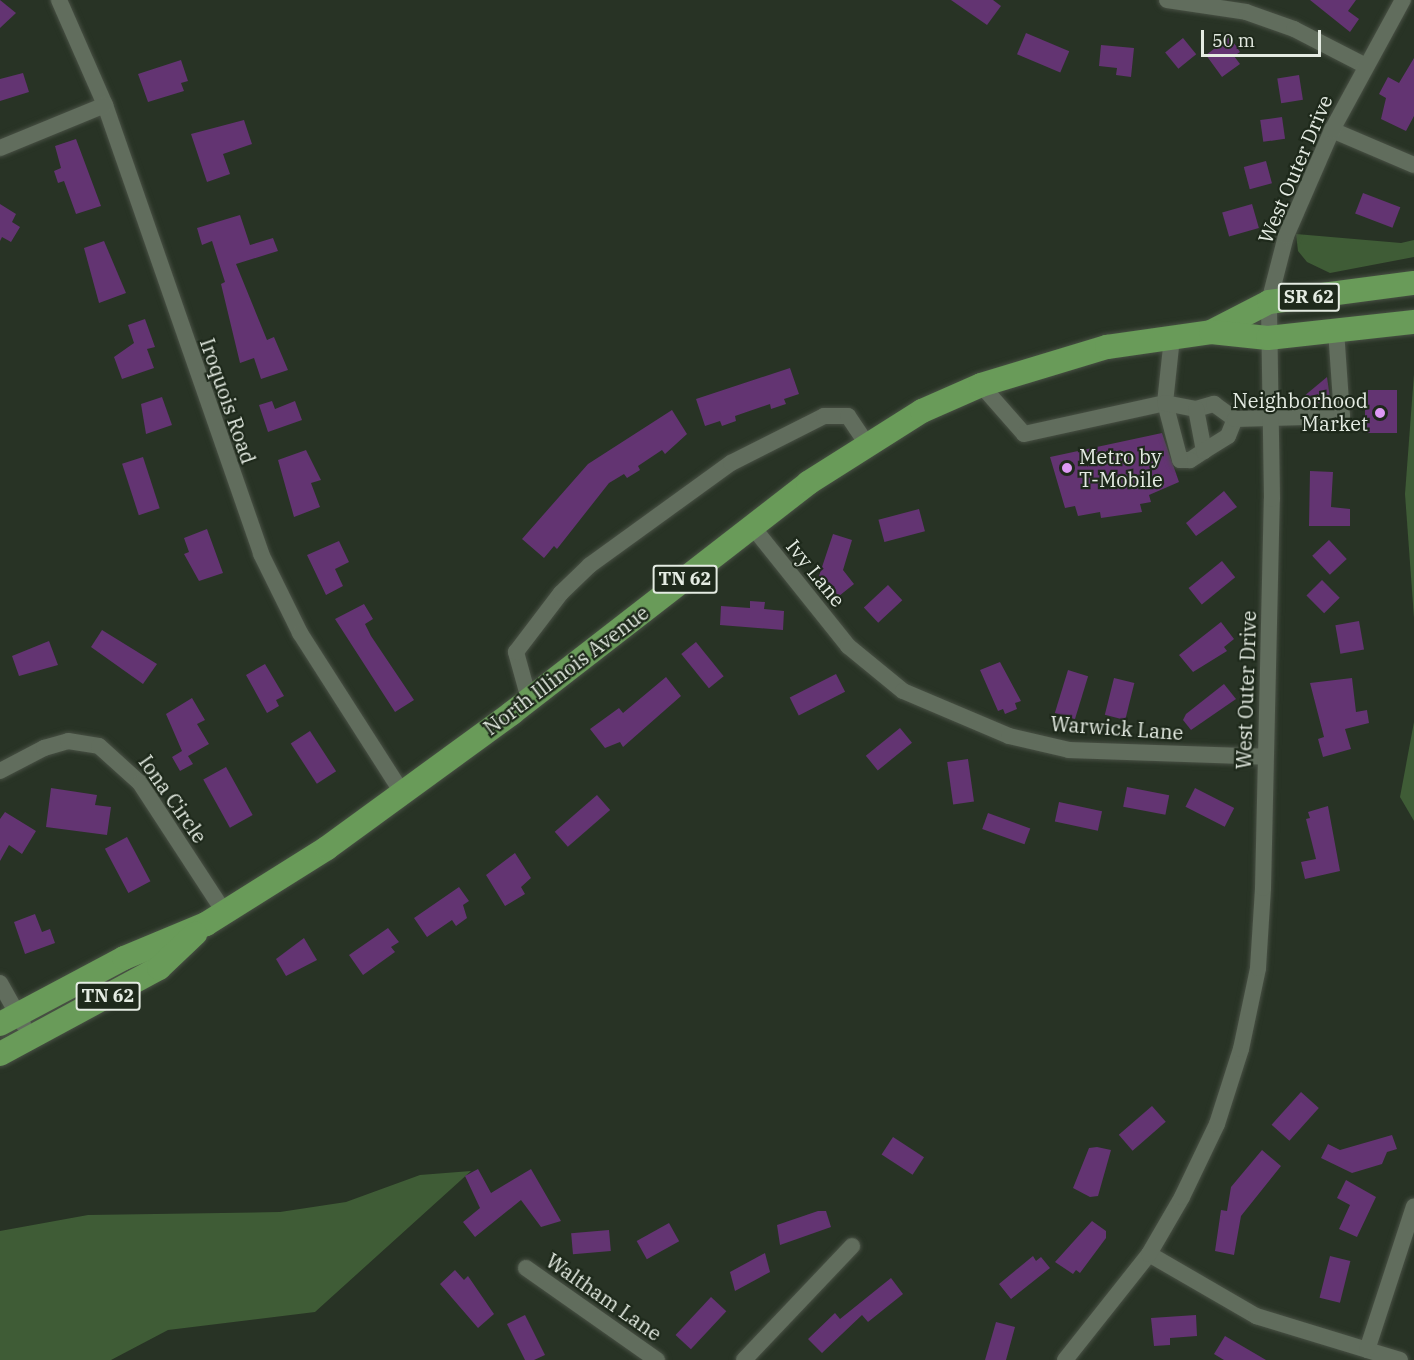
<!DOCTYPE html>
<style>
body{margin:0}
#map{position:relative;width:1414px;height:1360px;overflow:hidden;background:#283325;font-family:"IBM Plex Serif",serif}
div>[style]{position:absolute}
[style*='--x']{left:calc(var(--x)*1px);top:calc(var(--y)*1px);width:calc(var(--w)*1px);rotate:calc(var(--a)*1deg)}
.green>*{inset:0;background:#3f5c36}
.building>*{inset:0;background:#633472;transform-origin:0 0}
.roads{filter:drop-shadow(0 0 2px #485044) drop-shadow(0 0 2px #485044)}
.minor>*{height:16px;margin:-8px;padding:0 8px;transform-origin:8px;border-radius:8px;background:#616d5d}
.highway>*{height:24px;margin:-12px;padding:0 12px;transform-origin:12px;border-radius:12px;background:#699b59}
.dots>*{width:16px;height:16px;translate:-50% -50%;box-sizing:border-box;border:3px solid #1e291b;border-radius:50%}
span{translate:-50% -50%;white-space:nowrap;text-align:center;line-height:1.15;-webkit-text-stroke:4.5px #1e291b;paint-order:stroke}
.shield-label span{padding:2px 4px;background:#1e291b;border:2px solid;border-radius:4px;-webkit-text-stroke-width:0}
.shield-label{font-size:18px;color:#e4ebe2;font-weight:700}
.street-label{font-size:20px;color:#e4ebe2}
.poi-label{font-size:20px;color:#e4ebe2}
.right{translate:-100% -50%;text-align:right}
.left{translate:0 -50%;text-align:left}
.scale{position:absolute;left:1201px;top:30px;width:120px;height:27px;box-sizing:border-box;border:3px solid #e4ebe2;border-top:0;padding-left:8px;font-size:18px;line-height:21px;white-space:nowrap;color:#e4ebe2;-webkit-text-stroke:4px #1e291b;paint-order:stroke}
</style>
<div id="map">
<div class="green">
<div style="clip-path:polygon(1296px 234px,1401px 243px,1414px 240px,1414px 257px,1330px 273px,1307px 262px,1298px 251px)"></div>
<div style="clip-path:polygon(1414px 374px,1414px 618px,1405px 494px)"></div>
<div style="clip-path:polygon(1414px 722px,1414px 821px,1400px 797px)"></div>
<div style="clip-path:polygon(471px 1171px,315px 1312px,168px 1330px,111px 1360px,0 1360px,0 1231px,88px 1215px,280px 1212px,346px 1202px,420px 1175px)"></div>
</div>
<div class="building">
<div style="clip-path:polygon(0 0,16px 13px,0 28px)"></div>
<div style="clip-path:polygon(951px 0,993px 0,1001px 6px,987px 25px)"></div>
<div style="clip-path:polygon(1310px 0,1356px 0,1348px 11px,1359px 19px,1350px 32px)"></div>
<div style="left:1026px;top:33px;width:47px;height:23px;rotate:23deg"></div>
<div style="clip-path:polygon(1230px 37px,1240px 52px,1234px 56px,1240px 64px,1222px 77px,1206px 55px)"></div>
<div style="left:1183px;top:38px;width:21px;height:23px;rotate:51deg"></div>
<div style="clip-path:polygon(1101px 45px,1134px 48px,1131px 77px,1116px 75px,1117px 68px,1099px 66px)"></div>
<div style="clip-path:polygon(1414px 58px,1414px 116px,1406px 131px,1381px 119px,1386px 98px,1379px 94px,1388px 77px,1399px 83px)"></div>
<div style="clip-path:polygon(181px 60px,188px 81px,181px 83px,184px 91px,148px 102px,138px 74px)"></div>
<div style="clip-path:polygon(23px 73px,29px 92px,0 101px,0 79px)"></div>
<div style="left:1299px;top:75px;width:25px;height:22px;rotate:81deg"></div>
<div style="left:1282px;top:117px;width:22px;height:22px;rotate:82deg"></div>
<div style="clip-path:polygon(244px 120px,252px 144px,223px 154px,230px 174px,207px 182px,191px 134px)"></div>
<div style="clip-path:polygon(76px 139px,101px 206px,76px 214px,64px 181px,58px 183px,54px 171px,61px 168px,55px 146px)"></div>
<div style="left:1266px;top:161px;width:23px;height:23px;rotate:75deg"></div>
<div style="left:1363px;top:193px;width:40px;height:22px;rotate:21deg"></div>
<div style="clip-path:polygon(0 204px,16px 214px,12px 222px,20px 227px,11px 242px,2px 237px,0 241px)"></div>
<div style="left:1252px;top:204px;width:25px;height:31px;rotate:74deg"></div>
<div style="clip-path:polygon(240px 215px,250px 245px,273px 238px,278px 251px,236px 264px,267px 340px,274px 337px,288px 370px,261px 379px,254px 358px,240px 363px,221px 284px,225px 282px,212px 241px,202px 245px,197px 228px)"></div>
<div style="clip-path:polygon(104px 241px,126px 293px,99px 303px,84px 248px)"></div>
<div style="clip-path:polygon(145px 319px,155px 347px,147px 349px,154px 368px,122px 379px,114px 357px,134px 343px,128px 325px)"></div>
<div style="clip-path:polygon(790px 368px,799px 394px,784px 399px,786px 404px,771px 409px,770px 404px,735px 416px,736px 421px,722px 426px,720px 421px,705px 426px,696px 399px)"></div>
<div style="clip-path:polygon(1327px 377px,1330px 398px,1311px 406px,1303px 397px)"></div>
<div style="left:1365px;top:390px;width:32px;height:43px"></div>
<div style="clip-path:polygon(162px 397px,172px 425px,146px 434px,141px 404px)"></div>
<div style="clip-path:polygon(272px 401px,275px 409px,295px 401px,302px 420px,268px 432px,259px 405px)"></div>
<div style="clip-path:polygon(672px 410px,687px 434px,665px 454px,662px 450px,638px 466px,640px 470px,627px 478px,624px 474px,609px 483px,557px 549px,554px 546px,544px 558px,522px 539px,588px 464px)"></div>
<div style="clip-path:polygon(1162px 433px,1179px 482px,1149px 495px,1151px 502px,1140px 504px,1142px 512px,1101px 518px,1100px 512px,1078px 516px,1075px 506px,1065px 508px,1050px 457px)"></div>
<div style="clip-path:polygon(306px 450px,321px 480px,311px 483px,320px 507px,294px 517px,278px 460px)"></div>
<div style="left:143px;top:457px;width:54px;height:22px;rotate:72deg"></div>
<div style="clip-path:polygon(1310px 471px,1333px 472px,1331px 507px,1350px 509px,1350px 526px,1309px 526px)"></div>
<div style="clip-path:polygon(1224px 491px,1237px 507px,1196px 536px,1186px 523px)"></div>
<div style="left:919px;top:509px;width:23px;height:42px;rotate:75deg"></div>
<div style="clip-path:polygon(207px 529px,223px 573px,199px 581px,184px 554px,189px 552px,184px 538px)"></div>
<div style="clip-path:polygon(833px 534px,852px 540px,843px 570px,854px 584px,839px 596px,819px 576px)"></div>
<div style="left:1329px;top:540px;width:26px;height:23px;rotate:47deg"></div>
<div style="clip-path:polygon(339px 541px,349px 562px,335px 569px,343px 586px,326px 595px,307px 555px)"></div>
<div style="left:1222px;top:561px;width:21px;height:43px;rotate:51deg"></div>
<div style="left:1322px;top:580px;width:25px;height:22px;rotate:45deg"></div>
<div style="left:888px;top:585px;width:21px;height:33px;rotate:47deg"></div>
<div style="clip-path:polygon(750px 601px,765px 602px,764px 609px,784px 611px,783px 630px,720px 625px,721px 606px,750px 608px)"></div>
<div style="clip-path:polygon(364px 604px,373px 619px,365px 624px,371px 636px,414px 700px,395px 712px,335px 619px)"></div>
<div style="left:1359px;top:621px;width:29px;height:24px;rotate:80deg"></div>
<div style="clip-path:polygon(1221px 622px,1234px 639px,1224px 647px,1227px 651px,1193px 672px,1179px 655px)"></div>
<div style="clip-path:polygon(102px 630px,157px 664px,143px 684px,91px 647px)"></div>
<div style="clip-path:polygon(49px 641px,58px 665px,19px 676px,12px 656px)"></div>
<div style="left:696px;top:642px;width:44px;height:19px;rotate:51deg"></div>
<div style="clip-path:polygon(1000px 662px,1021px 701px,1015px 703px,1017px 709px,1005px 714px,1003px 709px,998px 711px,980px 670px)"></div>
<div style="clip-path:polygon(265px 664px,284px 696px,276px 700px,279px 706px,267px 713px,246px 675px)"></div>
<div style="left:1068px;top:670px;width:21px;height:45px;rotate:17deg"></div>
<div style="left:836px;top:674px;width:20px;height:52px;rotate:63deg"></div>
<div style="clip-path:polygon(666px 677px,681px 696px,623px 747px,620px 742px,605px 748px,590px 729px,619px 708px,623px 713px)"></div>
<div style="left:1114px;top:678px;width:21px;height:38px;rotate:14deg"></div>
<div style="clip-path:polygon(1352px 678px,1356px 712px,1367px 710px,1369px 723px,1345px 729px,1351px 749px,1323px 757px,1318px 739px,1324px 737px,1310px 683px)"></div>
<div style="clip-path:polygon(1224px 684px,1236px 699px,1191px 730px,1183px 720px,1186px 714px)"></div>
<div style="clip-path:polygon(192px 698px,205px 720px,197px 724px,209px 744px,188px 756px,193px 764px,180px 771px,172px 757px,182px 751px,166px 714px)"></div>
<div style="left:900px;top:728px;width:19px;height:44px;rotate:51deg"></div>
<div style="left:310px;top:731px;width:48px;height:23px;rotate:57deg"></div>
<div style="left:968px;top:759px;width:43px;height:21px;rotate:82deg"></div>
<div style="left:226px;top:767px;width:55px;height:26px;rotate:61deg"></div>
<div style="left:1127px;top:787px;width:43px;height:20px;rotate:11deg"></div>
<div style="clip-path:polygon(51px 788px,97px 795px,95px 805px,111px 807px,107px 835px,46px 827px)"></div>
<div style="left:1195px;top:788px;width:44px;height:21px;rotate:27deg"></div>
<div style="left:597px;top:795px;width:20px;height:56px;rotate:49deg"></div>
<div style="left:1059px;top:802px;width:44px;height:20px;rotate:12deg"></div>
<div style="clip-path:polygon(1328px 806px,1340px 871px,1305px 879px,1301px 862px,1316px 859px,1306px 819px,1310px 818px,1308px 812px)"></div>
<div style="clip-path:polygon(5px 812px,36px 831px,22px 854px,9px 845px,0 861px,0 819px)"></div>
<div style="left:988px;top:813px;width:45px;height:17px;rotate:20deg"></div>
<div style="left:127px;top:837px;width:50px;height:25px;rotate:62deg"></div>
<div style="clip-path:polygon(515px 853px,531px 878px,521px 887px,525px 894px,505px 906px,486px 875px)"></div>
<div style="clip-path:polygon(459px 887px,469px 901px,463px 905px,467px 918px,456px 926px,452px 920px,427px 937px,414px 918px)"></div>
<div style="clip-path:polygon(35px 914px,42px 932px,50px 929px,55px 943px,25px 954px,14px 922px)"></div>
<div style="clip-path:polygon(388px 928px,399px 942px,391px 947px,395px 952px,363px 975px,349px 955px)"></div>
<div style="clip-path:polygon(304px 938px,317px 960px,286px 976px,276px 959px)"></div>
<div style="left:1301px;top:1092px;width:24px;height:44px;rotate:42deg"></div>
<div style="left:1152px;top:1106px;width:21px;height:44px;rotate:49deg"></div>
<div style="clip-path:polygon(1392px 1135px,1397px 1149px,1387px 1152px,1382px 1164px,1352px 1173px,1321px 1158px,1328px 1144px,1340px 1150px)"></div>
<div style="left:893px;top:1137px;width:37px;height:21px;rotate:33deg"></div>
<div style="clip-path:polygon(1097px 1147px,1111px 1150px,1098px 1196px,1090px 1197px,1073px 1188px,1089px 1148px)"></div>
<div style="clip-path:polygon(1262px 1150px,1281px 1166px,1241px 1216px,1234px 1255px,1215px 1251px,1221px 1210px,1227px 1211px,1231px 1187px)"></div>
<div style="clip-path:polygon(478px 1169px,491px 1193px,531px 1169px,561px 1221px,541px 1227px,521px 1200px,475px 1237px,463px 1222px,480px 1208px,465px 1176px)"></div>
<div style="clip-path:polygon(1346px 1180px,1376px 1197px,1357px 1237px,1339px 1229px,1350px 1205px,1337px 1198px)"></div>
<div style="clip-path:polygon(818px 1211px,826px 1211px,831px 1227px,780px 1245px,777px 1225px)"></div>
<div style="clip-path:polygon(1092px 1221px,1106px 1231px,1106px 1238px,1080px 1273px,1076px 1270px,1073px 1274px,1055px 1262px)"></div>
<div style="left:669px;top:1223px;width:21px;height:37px;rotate:61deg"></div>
<div style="left:609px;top:1230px;width:21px;height:38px;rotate:85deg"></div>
<div style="clip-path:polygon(765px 1253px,770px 1272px,735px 1291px,730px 1272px)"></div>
<div style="clip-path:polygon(1033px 1256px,1036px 1261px,1041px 1257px,1050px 1268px,1011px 1299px,999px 1284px)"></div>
<div style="left:1330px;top:1256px;width:21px;height:43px;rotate:14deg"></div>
<div style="clip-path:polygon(455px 1270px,464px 1280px,468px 1276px,494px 1314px,478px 1328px,440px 1284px)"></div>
<div style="clip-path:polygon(891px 1278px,903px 1294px,868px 1322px,862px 1315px,822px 1353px,808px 1339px,835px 1313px,840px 1319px)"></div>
<div style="left:711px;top:1297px;width:21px;height:52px;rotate:43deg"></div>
<div style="clip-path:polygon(525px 1315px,545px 1355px,534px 1360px,525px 1360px,507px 1324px)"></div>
<div style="clip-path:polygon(1196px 1315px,1197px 1336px,1170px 1338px,1170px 1345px,1154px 1346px,1151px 1318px)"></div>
<div style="clip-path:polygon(996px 1322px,1015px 1327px,1006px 1360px,985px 1360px)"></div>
<div style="clip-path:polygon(1225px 1336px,1266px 1360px,1224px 1360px,1214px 1354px)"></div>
</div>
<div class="roads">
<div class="minor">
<div style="--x:59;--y:0;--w:115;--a:66.3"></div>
<div style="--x:105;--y:105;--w:475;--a:70.8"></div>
<div style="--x:261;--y:554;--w:88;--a:63.7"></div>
<div style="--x:300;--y:633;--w:191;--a:57.4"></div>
<div style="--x:1167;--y:0;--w:80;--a:8.6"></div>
<div style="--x:1246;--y:12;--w:51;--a:19.5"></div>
<div style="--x:1294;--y:29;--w:79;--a:27.2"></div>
<div style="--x:1332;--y:130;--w:89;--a:23.1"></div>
<div style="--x:0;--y:148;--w:113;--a:-22.3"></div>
<div style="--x:981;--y:385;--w:65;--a:48.7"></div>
<div style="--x:1024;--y:434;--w:144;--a:-12.4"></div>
<div style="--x:1165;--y:403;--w:65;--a:-83.9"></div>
<div style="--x:1196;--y:409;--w:19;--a:-16"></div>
<div style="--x:1214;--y:404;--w:26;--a:36"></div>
<div style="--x:1204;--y:451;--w:17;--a:147"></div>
<div style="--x:1190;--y:460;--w:10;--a:180"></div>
<div style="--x:1180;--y:460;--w:59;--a:-104.7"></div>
<div style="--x:1165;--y:403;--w:32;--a:11"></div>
<div style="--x:1196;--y:409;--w:43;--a:79.2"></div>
<div style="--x:1204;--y:451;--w:28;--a:-32"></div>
<div style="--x:1228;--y:436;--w:18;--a:-68"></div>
<div style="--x:1235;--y:419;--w:107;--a:-1.6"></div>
<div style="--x:1342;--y:416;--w:86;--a:-94"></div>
<div style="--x:752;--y:526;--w:154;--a:51.3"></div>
<div style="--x:848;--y:646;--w:71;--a:39.3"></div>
<div style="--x:903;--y:691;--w:115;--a:23"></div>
<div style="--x:1009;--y:736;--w:62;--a:13.1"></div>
<div style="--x:1069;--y:750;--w:196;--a:2"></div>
<div style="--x:529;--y:699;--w:49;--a:-105.5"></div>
<div style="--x:516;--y:652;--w:74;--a:-52.7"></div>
<div style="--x:561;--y:593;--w:40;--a:-44"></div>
<div style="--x:590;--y:565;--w:174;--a:-35.9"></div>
<div style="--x:731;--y:463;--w:104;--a:-26.8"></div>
<div style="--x:824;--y:416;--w:24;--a:0"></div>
<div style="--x:848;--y:416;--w:34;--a:56"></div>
<div style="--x:0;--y:771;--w:50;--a:-27.6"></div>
<div style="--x:44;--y:748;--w:25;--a:-16"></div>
<div style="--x:68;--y:741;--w:31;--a:9"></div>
<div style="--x:99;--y:746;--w:55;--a:42.1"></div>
<div style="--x:140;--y:783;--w:154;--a:56.9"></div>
<div style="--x:0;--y:983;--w:47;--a:60.7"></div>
<div style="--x:1149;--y:1254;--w:124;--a:30.1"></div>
<div style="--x:1256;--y:1316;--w:116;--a:17"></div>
<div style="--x:526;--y:1268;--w:160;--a:35.1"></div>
<div style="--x:744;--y:1360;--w:157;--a:-46.5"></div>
<div style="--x:1065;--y:1360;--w:135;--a:-51.6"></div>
<div style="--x:1149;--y:1254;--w:66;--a:-59.9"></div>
<div style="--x:1182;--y:1197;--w:81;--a:-64.4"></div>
<div style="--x:1217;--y:1124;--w:79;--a:-72.3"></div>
<div style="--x:1241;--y:1049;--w:83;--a:-78.1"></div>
<div style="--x:1258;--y:968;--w:80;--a:-86.4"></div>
<div style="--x:1263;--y:888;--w:389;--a:-88.7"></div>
<div style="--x:1272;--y:499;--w:197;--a:-90.9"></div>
<div style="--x:1269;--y:302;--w:68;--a:-75.6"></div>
<div style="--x:1286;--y:236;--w:116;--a:-66.5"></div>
<div style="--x:1332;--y:130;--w:148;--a:-61.4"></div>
<div style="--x:1400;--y:1360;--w:34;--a:-163"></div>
<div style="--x:1367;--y:1350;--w:151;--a:-71.9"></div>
</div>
<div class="highway">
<div style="--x:1211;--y:332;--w:65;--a:-27.3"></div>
<div style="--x:1269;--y:302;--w:146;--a:-7.5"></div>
<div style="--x:0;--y:1024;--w:140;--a:-28"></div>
<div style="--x:124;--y:958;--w:89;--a:-22.5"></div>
<div style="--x:206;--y:924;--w:143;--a:-32.1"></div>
<div style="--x:327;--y:848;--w:229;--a:-36.1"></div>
<div style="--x:512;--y:713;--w:375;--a:-37.8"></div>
<div style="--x:808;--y:483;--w:135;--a:-32.3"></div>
<div style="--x:922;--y:411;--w:64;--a:-23.8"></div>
<div style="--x:981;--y:385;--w:132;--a:-16.8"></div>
<div style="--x:1107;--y:347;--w:105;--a:-8.2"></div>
<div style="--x:1211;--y:332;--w:57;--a:6"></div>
<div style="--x:1268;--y:338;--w:147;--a:-6.3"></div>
<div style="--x:0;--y:1054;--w:181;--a:-28.4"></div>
<div style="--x:159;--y:968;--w:50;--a:-43.4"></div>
</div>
</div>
<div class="dots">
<div style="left:1380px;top:413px;background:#dd99f4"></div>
<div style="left:1067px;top:468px;background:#dd99f4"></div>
</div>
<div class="shield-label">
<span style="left:1309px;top:297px">SR 62</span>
<span style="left:685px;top:579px">TN 62</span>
<span style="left:108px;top:996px">TN 62</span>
</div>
<div class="street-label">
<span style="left:1295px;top:169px;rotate:-67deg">West Outer Drive</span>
<span style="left:228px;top:401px;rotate:71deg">Iroquois Road</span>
<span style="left:816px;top:573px;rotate:51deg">Ivy Lane</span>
<span style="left:566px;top:670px;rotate:-37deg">North Illinois Avenue</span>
<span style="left:1246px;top:690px;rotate:-88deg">West Outer Drive</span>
<span style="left:1117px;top:728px;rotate:4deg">Warwick Lane</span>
<span style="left:173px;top:799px;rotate:55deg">Iona Circle</span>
<span style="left:604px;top:1297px;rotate:35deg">Waltham Lane</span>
</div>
<div class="poi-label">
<span class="right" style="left:1368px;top:412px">Neighborhood<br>Market</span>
<span class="left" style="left:1079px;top:468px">Metro by<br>T-Mobile</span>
</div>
<div class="scale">50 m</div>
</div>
